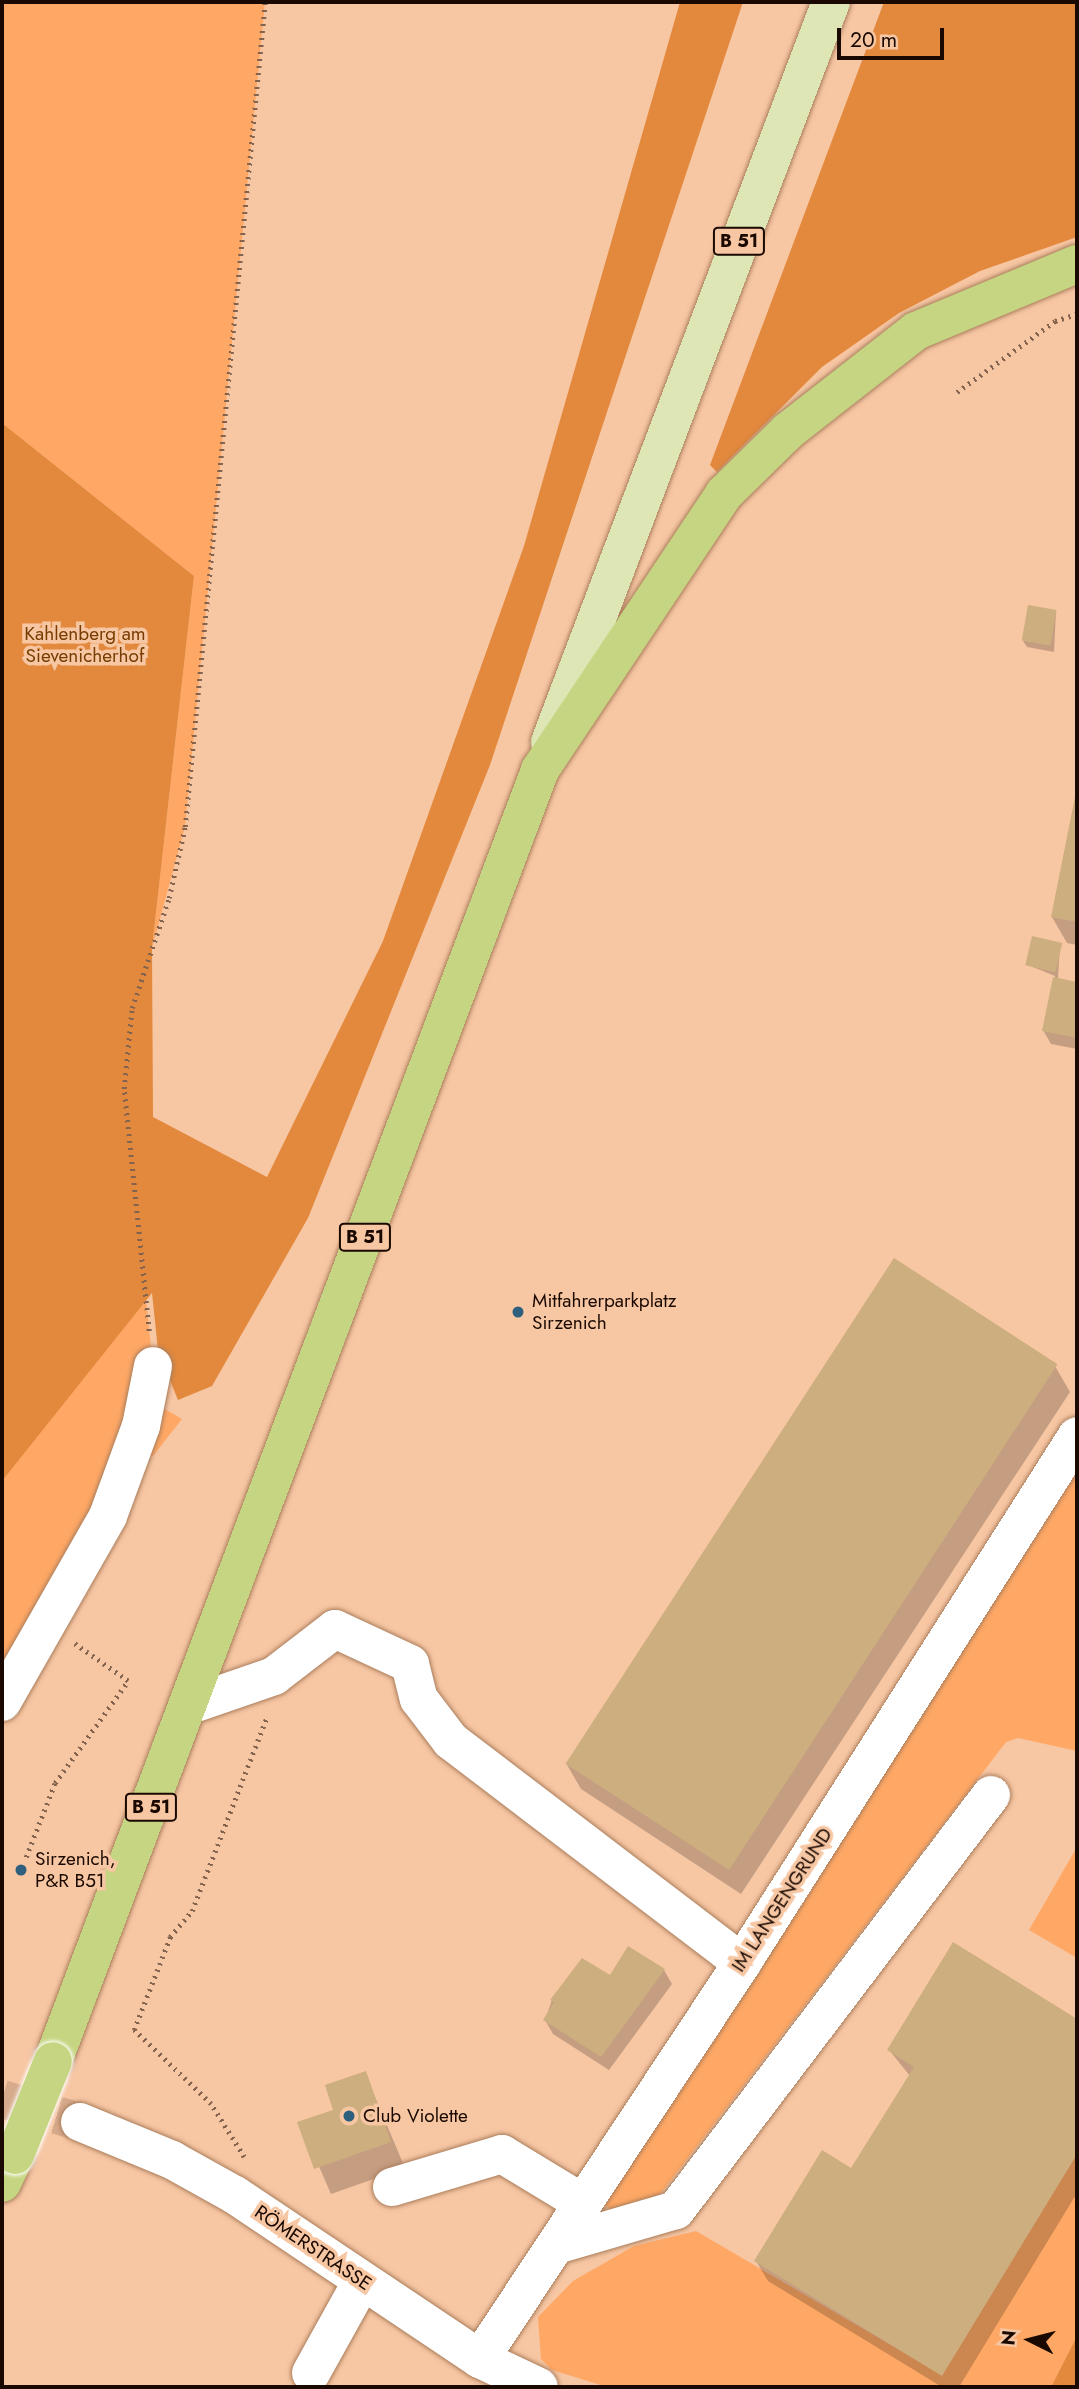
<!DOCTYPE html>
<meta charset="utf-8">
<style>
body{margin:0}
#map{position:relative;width:1079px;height:2389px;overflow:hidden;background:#f7c6a3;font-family:Jost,sans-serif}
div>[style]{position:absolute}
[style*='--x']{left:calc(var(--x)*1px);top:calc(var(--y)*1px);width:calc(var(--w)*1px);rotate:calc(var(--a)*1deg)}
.green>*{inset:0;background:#ffa865}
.forest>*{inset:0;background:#e3893d}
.shadow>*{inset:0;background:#0003}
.building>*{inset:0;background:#cdae7e;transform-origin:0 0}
.minor-tunnel>*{height:38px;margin-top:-19px;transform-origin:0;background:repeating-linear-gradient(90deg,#d6aa8b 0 38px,transparent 0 57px)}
.path>*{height:4.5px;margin-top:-2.25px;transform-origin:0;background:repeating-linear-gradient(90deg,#83634e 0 2px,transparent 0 7px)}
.roads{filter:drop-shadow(0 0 2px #aa7e5c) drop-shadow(0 0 2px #aa7e5c)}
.minor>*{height:38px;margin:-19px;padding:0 19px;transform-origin:19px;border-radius:19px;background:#fff}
.major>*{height:38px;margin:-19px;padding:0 19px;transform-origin:19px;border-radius:19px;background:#dde6b4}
.highway>*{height:38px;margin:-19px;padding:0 19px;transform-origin:19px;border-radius:19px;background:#c6d582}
.bridges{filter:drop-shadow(0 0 2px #fff) drop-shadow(0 0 2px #fff)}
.highway-bridge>*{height:38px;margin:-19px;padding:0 19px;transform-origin:19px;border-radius:19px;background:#c6d582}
.dots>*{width:19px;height:19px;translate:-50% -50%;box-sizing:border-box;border:4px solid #f7c6a3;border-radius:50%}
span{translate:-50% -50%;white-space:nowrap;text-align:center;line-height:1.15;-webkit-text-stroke:7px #f7c6a3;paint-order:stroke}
.shield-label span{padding:2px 5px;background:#f7c6a3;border:2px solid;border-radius:5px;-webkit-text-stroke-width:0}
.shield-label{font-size:18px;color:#1a0901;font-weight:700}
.park-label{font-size:19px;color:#763c00}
.poi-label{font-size:19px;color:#1a0901}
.left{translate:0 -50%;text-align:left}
.street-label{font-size:19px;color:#1a0901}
.frame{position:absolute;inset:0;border:4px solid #1a0901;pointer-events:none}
.north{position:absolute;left:995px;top:2305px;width:70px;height:70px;-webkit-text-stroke:5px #f7c6a3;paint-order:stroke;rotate:276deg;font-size:19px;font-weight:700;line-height:28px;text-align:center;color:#1a0901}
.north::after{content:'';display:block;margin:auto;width:24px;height:32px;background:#1a0901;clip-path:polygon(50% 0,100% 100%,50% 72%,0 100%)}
.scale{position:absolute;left:837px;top:28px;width:107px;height:32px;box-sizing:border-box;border:4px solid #1a0901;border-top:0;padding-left:9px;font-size:21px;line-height:24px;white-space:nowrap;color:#1a0901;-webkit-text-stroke:5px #f7c6a3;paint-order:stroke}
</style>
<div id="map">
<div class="green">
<div style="clip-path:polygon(2px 2px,265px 2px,185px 827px,152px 948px,194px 576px,2px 423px)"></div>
<div style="clip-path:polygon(2px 523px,115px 1338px,146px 1300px,153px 1366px,147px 1399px,182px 1419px,153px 1456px,131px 1454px,2px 1702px)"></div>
<div style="clip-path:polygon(1077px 1473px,1077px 1751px,1018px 1738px,1006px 1742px,654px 2202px,611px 2211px,604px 2203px)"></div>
<div style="clip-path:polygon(1077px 1847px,1077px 1958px,1029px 1930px)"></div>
<div style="clip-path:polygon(1077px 2154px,1077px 2336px,1051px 2387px,607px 2387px,552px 2370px,541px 2359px,538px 2317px,573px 2281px,634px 2246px,696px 2231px,942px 2375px)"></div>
</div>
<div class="forest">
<div style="clip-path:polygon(680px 2px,743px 2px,490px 765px,308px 1218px,212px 1386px,178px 1400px,158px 1350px,152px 1293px,2px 1481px,2px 423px,194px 576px,152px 948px,153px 1117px,267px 1177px,383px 941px,524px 546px)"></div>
<div style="clip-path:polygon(884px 2px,1077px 2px,1077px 237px,980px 271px,899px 313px,822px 367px,717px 472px,710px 465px)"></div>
<div style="clip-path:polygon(1077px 2336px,1077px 2387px,1051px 2387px)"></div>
</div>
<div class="shadow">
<div style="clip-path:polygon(1056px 611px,1054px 652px,1027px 647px,1023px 641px)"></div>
<div style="clip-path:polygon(1077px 789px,1077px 945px,1067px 943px,1052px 917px)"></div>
<div style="clip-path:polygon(1060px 944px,1058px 979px,1077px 983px,1077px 1049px,1051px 1044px,1043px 1030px,1055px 976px,1028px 965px)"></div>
<div style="clip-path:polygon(1055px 1366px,1070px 1392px,741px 1894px,581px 1789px,566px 1763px)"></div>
<div style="clip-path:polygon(954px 1944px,1077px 2021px,1077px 2193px,959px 2387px,942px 2387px,768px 2281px,756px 2261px,852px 2171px,910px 2076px,889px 2050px)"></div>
<div style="clip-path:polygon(664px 1970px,672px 1984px,609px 2070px,553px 2034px,545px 2020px,552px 2000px,610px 1977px)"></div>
<div style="clip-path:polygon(365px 2073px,405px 2168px,331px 2194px,300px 2123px,336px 2111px)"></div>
</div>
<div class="building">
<div style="left:1028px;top:605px;width:29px;height:36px;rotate:10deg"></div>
<div style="clip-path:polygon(1077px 787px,1077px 922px,1051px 917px)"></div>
<div style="left:1032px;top:936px;width:31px;height:30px;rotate:13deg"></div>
<div style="clip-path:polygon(1053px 977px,1077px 982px,1077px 1038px,1042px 1031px)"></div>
<div style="left:894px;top:1258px;width:195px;height:603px;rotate:33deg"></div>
<div style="clip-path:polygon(953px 1942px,1077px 2019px,1077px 2154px,942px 2376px,754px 2261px,822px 2150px,851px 2168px,914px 2067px,887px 2050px)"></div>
<div style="clip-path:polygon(628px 1946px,665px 1969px,601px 2057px,543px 2020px,554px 2002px,550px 2000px,582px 1958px,610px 1975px)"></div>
<div style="clip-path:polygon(366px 2071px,391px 2142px,314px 2169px,297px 2122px,333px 2110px,325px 2085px)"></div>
</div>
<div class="minor-tunnel">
<div style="--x:2;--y:2099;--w:81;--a:16.4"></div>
</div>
<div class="path">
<div style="--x:957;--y:392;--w:121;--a:-35.9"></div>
<div style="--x:1055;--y:321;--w:23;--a:-18"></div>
<div style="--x:149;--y:1331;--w:243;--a:-95.9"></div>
<div style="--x:124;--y:1089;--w:81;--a:-84.4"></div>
<div style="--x:132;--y:1008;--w:116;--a:-71.4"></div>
<div style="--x:169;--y:898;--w:73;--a:-77.3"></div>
<div style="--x:185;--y:827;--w:829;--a:-84.46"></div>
<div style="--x:21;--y:1870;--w:93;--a:-68.7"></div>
<div style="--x:55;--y:1783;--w:125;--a:-54.4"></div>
<div style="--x:128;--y:1681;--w:65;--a:-145.1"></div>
<div style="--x:244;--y:2157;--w:62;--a:-121.9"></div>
<div style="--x:211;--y:2104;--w:107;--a:-136.1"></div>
<div style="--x:134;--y:2030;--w:100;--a:-68.8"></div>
<div style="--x:170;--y:1937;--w:34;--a:-50"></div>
<div style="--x:192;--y:1911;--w:206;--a:-68.9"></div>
</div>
<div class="roads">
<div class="minor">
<div style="--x:2;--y:1702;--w:214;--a:-60.3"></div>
<div style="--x:108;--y:1516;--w:96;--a:-69.9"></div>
<div style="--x:141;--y:1426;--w:61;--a:-78.7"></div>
<div style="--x:190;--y:1705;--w:89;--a:-19"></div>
<div style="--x:274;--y:1676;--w:77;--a:-37.6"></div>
<div style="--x:335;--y:1629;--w:83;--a:25"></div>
<div style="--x:410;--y:1664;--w:36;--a:76"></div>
<div style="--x:419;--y:1699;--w:53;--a:52.7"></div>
<div style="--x:451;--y:1741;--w:366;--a:37.3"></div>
<div style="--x:80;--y:2122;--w:100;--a:22.4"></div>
<div style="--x:172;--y:2160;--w:72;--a:29.1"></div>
<div style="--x:235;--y:2195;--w:295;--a:33.8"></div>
<div style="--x:480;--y:2359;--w:65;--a:25.4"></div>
<div style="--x:392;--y:2187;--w:115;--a:-16.7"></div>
<div style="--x:502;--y:2154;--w:95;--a:31.2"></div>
<div style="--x:556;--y:2245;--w:125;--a:-16.3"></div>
<div style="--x:676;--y:2210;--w:521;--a:-52.8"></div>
<div style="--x:480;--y:2359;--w:475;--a:-56.5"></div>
<div style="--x:742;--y:1963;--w:624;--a:-57.56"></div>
<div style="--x:311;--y:2373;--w:105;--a:-61"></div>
</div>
<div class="major">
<div style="--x:550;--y:742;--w:792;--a:-69.21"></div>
</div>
<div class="highway">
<div style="--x:53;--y:2061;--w:1380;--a:-69.33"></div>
<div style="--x:540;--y:770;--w:332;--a:-56.3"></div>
<div style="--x:724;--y:494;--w:90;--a:-44.5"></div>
<div style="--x:788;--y:431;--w:162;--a:-38"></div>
<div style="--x:916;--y:331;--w:174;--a:-22.6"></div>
<div style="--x:2;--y:2183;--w:31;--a:-65"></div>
</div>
</div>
<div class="bridges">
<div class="highway-bridge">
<div style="--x:15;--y:2155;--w:101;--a:-68"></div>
</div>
</div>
<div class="dots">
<div style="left:518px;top:1312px;background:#2e607d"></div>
<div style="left:21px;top:1870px;background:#2e607d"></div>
<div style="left:349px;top:2116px;background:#2e607d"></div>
</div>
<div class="shield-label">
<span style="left:739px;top:241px">B 51</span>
<span style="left:365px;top:1237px">B 51</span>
<span style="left:151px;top:1807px">B 51</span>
</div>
<div class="park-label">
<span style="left:85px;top:645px">Kahlenberg am<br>Sievenicherhof</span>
</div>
<div class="poi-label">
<span class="left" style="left:532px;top:1312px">Mitfahrerparkplatz<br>Sirzenich</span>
<span class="left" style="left:35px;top:1870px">Sirzenich,<br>P&amp;R B51</span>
<span class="left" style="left:363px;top:2116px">Club Violette</span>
</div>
<div class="street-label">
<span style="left:782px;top:1900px;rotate:-57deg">IM LANGENGRUND</span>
<span style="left:313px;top:2248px;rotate:34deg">RÖMERSTRASSE</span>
</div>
<div class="frame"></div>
<div class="north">N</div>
<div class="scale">20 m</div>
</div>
